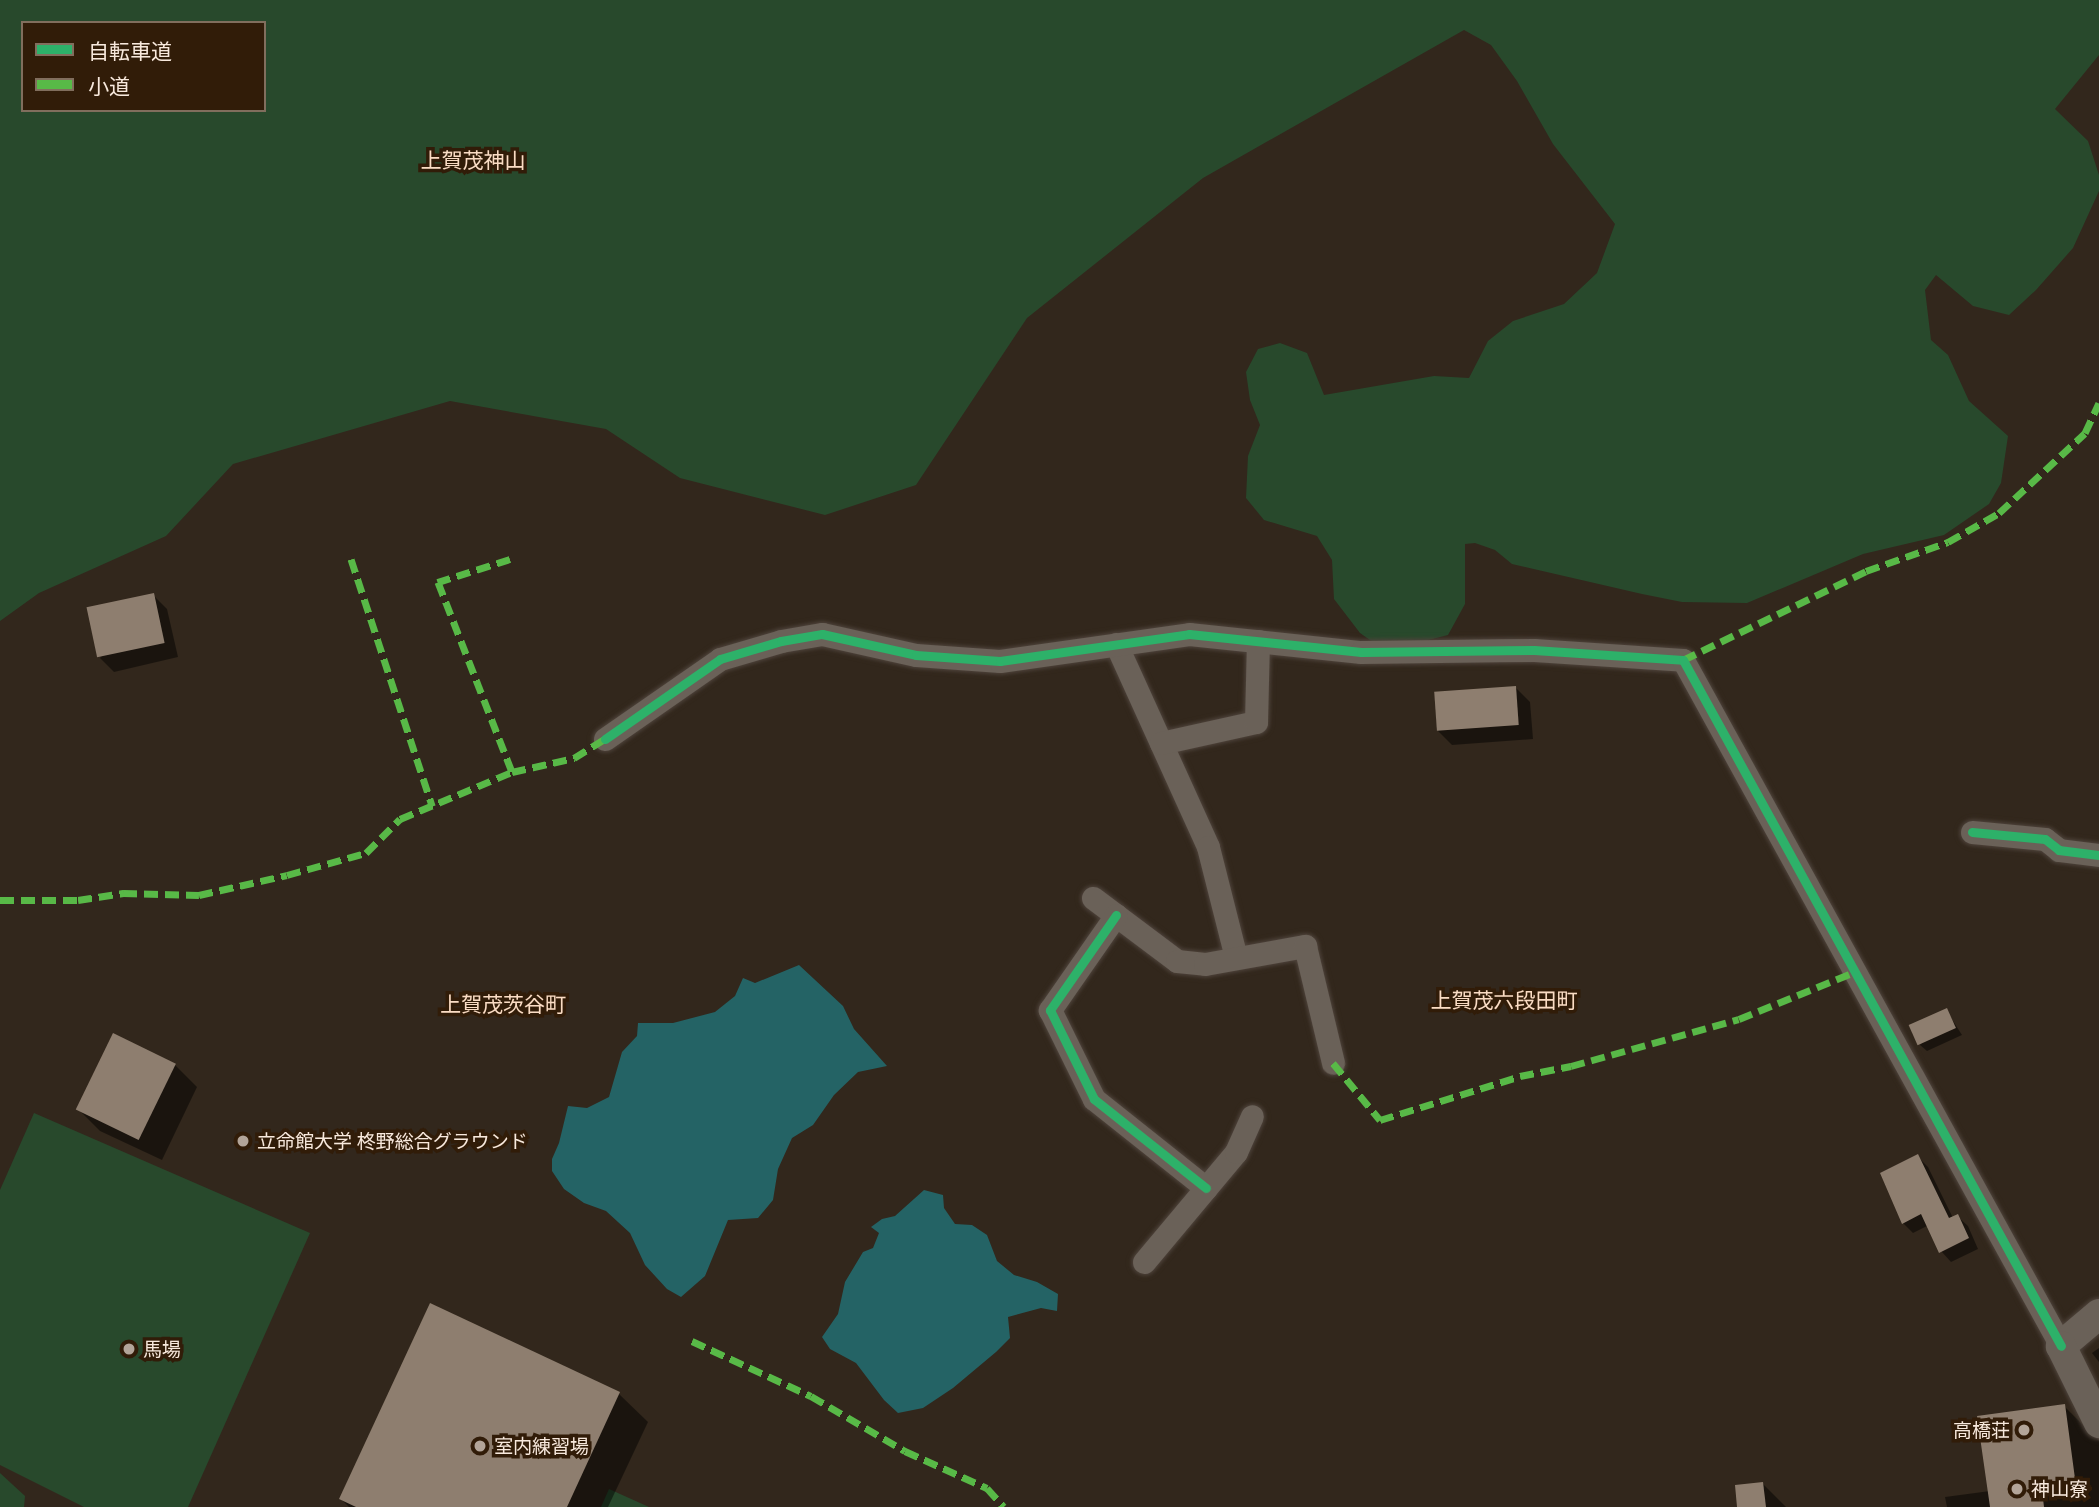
<!DOCTYPE html>
<meta charset="utf-8">
<style>
body{margin:0}
#map{position:relative;width:2099px;height:1507px;overflow:hidden;background:#32271c;font-family:"Golos Text","Noto Sans JP",sans-serif}
div>[style]{position:absolute}
[style*='--x']{left:calc(var(--x)*1px);top:calc(var(--y)*1px);width:calc(var(--w)*1px);rotate:calc(var(--a)*1deg)}
.green>*{inset:0;background:#28492c}
.water>*{inset:0;background:#246365}
.shadow>*{inset:0;background:#0007}
.building>*{inset:0;background:#8e7e6f;transform-origin:0 0}
.roads{filter:drop-shadow(0 0 2px #4e433b) drop-shadow(0 0 2px #4e433b)}
.minor>*{height:23px;margin:-11.5px;padding:0 11.5px;transform-origin:11.5px;border-radius:11.5px;background:#6a6158}
.tertiary>*{height:30px;margin:-15px;padding:0 15px;transform-origin:15px;border-radius:15px;background:#6a6158}
.quiet>*{height:7px;margin-top:-3.5px;transform-origin:0;background:repeating-linear-gradient(90deg,#58b947 0 14px,transparent 0 21px)}
.cycleway>*{height:9px;margin:-4.5px;padding:0 4.5px;transform-origin:4.5px;border-radius:4.5px;background:#2db169}
.dots>*{width:19px;height:19px;translate:-50% -50%;box-sizing:border-box;border:4px solid #311c08;border-radius:50%}
span{translate:-50% -50%;white-space:nowrap;text-align:center;line-height:1.15;-webkit-text-stroke:7px #311c08;paint-order:stroke}
.poi-label{font-size:19px;color:#f8e9dd}
.left{translate:0 -50%;text-align:left}
.right{translate:-100% -50%;text-align:right}
.neighbourhood-label{font-size:21px;color:#fadcc4}
.legend{position:absolute;left:21px;top:21px;width:245px;height:91px;box-sizing:border-box;background:#311c08;border:2px solid #816e5d;margin:0;padding:9px 12px;list-style:none;font-size:21px;color:#f8e9dd}
.legend li{display:flex;align-items:center;gap:14px;height:35px}
.legend b{width:35px;border:2px solid #816e5d}
</style>
<div id="map">
<div class="green">
<div style="clip-path:polygon(evenodd,0 0,2099px 0,2099px 55px,2055px 109px,2088px 141px,2099px 175px,2099px 191px,2073px 248px,2036px 290px,2009px 315px,1973px 306px,1936px 275px,1925px 290px,1931px 340px,1948px 355px,1969px 401px,2008px 436px,2001px 483px,1989px 504px,1944px 535px,1863px 554px,1747px 603px,1682px 602px,1642px 594px,1512px 564px,1495px 550px,1475px 543px,1465px 544px,1465px 604px,1448px 635px,1409px 645px,1377px 645px,1360px 633px,1334px 599px,1332px 560px,1317px 536px,1264px 520px,1246px 498px,1248px 456px,1260px 425px,1250px 400px,1246px 372px,1258px 349px,1280px 343px,1307px 353px,1324px 395px,1434px 376px,1469px 378px,1488px 341px,1513px 321px,1564px 304px,1597px 273px,1615px 224px,1553px 144px,1517px 81px,1491px 45px,1464px 30px,1203px 178px,1027px 318px,916px 485px,825px 515px,680px 478px,606px 429px,450px 401px,233px 464px,166px 536px,39px 593px,0 621px,0 0,23px 23px,264px 23px,264px 110px,23px 110px,23px 23px)"></div>
<div style="clip-path:polygon(34px 1113px,310px 1233px,188px 1507px,84px 1507px,0 1465px,0 1190px)"></div>
<div style="clip-path:polygon(0 1473px,25px 1496px,24px 1507px,0 1507px)"></div>
<div style="clip-path:polygon(609px 1489px,649px 1507px,601px 1507px)"></div>
</div>
<div class="water">
<div style="clip-path:polygon(799px 965px,843px 1006px,854px 1029px,887px 1066px,858px 1072px,834px 1095px,813px 1125px,792px 1138px,778px 1169px,773px 1200px,758px 1218px,728px 1220px,705px 1276px,681px 1297px,667px 1289px,645px 1265px,630px 1233px,606px 1211px,584px 1203px,564px 1189px,552px 1171px,552px 1159px,559px 1143px,568px 1106px,587px 1108px,609px 1097px,622px 1052px,637px 1036px,638px 1023px,673px 1023px,715px 1012px,735px 996px,743px 978px,755px 983px)"></div>
<div style="clip-path:polygon(924px 1190px,943px 1195px,944px 1208px,955px 1224px,972px 1225px,987px 1235px,997px 1261px,1014px 1275px,1037px 1282px,1058px 1294px,1057px 1311px,1041px 1308px,1008px 1317px,1010px 1338px,996px 1352px,953px 1388px,923px 1408px,898px 1413px,884px 1400px,856px 1363px,830px 1349px,822px 1337px,838px 1314px,845px 1282px,863px 1252px,873px 1248px,879px 1233px,871px 1227px,882px 1219px,895px 1216px)"></div>
</div>
<div class="shadow">
<div style="clip-path:polygon(153px 595px,167px 609px,178px 657px,114px 672px,100px 658px)"></div>
<div style="clip-path:polygon(1516px 688px,1530px 702px,1533px 739px,1452px 745px,1438px 731px)"></div>
<div style="clip-path:polygon(1946px 1010px,1962px 1035px,1927px 1051px,1920px 1045px)"></div>
<div style="clip-path:polygon(113px 1036px,175px 1065px,197px 1087px,162px 1160px,100px 1131px,78px 1109px)"></div>
<div style="clip-path:polygon(1917px 1156px,1928px 1167px,1953px 1218px,1957px 1216px,1968px 1226px,1978px 1249px,1951px 1262px,1941px 1251px,1929px 1225px,1913px 1233px,1903px 1223px)"></div>
<div style="clip-path:polygon(431px 1305px,619px 1394px,648px 1422px,608px 1507px,349px 1507px,341px 1499px)"></div>
<div style="clip-path:polygon(2099px 1348px,2099px 1362px,2092px 1353px)"></div>
<div style="clip-path:polygon(2064px 1406px,2099px 1441px,2099px 1507px,1947px 1507px,1945px 1497px,1990px 1491px)"></div>
<div style="clip-path:polygon(1763px 1484px,1786px 1507px,1739px 1507px)"></div>
</div>
<div class="building">
<div style="left:154px;top:593px;width:51px;height:69px;rotate:78deg"></div>
<div style="left:1516px;top:686px;width:39px;height:82px;rotate:86deg"></div>
<div style="left:1947px;top:1008px;width:22px;height:42px;rotate:66deg"></div>
<div style="left:113px;top:1033px;width:70px;height:85px;rotate:26deg"></div>
<div style="clip-path:polygon(1918px 1154px,1949px 1218px,1958px 1214px,1969px 1238px,1939px 1253px,1921px 1214px,1902px 1224px,1880px 1173px)"></div>
<div style="clip-path:polygon(430px 1303px,620px 1392px,567px 1507px,356px 1507px,339px 1499px)"></div>
<div style="clip-path:polygon(2065px 1404px,2076px 1486px,2042px 1490px,2044px 1507px,1990px 1507px,1977px 1416px)"></div>
<div style="clip-path:polygon(1763px 1482px,1766px 1507px,1737px 1507px,1735px 1485px)"></div>
</div>
<div class="roads">
<div class="minor">
<div style="--x:1116;--y:644;--w:223;--a:65.6"></div>
<div style="--x:1208;--y:847;--w:114;--a:75.8"></div>
<div style="--x:605;--y:739;--w:140;--a:-34.8"></div>
<div style="--x:720;--y:659;--w:64;--a:-16.4"></div>
<div style="--x:781;--y:641;--w:42;--a:-9.7"></div>
<div style="--x:822;--y:634;--w:96;--a:12.6"></div>
<div style="--x:916;--y:655;--w:84;--a:4.1"></div>
<div style="--x:1000;--y:661;--w:191;--a:-8.1"></div>
<div style="--x:1189;--y:634;--w:173;--a:6"></div>
<div style="--x:1361;--y:652;--w:173;--a:-0.7"></div>
<div style="--x:1534;--y:650;--w:149;--a:3.8"></div>
<div style="--x:1683;--y:660;--w:783;--a:61.14"></div>
<div style="--x:1161;--y:743;--w:97;--a:-12.5"></div>
<div style="--x:1256;--y:722;--w:81;--a:-88.6"></div>
<div style="--x:1972;--y:832;--w:73;--a:5.5"></div>
<div style="--x:2045;--y:839;--w:18;--a:38"></div>
<div style="--x:2059;--y:850;--w:40;--a:7.1"></div>
<div style="--x:1093;--y:898;--w:105;--a:36.9"></div>
<div style="--x:1177;--y:961;--w:28;--a:6"></div>
<div style="--x:1205;--y:964;--w:102;--a:-10.2"></div>
<div style="--x:1305;--y:946;--w:120;--a:76.5"></div>
<div style="--x:1116;--y:915;--w:116;--a:124.8"></div>
<div style="--x:1050;--y:1010;--w:99;--a:63.7"></div>
<div style="--x:1094;--y:1099;--w:143;--a:38.5"></div>
<div style="--x:1144;--y:1262;--w:143;--a:-50.1"></div>
<div style="--x:1236;--y:1152;--w:39;--a:-66"></div>
</div>
<div class="tertiary">
<div style="--x:2099;--y:1314;--w:50;--a:139.9"></div>
<div style="--x:2061;--y:1346;--w:86;--a:63.7"></div>
</div>
</div>
<div class="quiet">
<div style="--x:351;--y:559;--w:260;--a:71.8"></div>
<div style="--x:510;--y:559;--w:76;--a:162.3"></div>
<div style="--x:438;--y:582;--w:204;--a:68.7"></div>
<div style="--x:1683;--y:660;--w:203;--a:-25.9"></div>
<div style="--x:1866;--y:571;--w:87;--a:-19.5"></div>
<div style="--x:1948;--y:542;--w:59;--a:-29.6"></div>
<div style="--x:1999;--y:513;--w:117;--a:-42.9"></div>
<div style="--x:2085;--y:433;--w:33;--a:-65"></div>
<div style="--x:0;--y:900;--w:78;--a:0"></div>
<div style="--x:78;--y:900;--w:46;--a:-8.8"></div>
<div style="--x:123;--y:893;--w:76;--a:1.5"></div>
<div style="--x:199;--y:895;--w:90;--a:-12.8"></div>
<div style="--x:287;--y:875;--w:82;--a:-15.6"></div>
<div style="--x:366;--y:853;--w:48;--a:-45"></div>
<div style="--x:400;--y:819;--w:121;--a:-22.8"></div>
<div style="--x:512;--y:772;--w:64;--a:-12.7"></div>
<div style="--x:574;--y:758;--w:36;--a:-32"></div>
<div style="--x:1333;--y:1063;--w:74;--a:50.5"></div>
<div style="--x:1380;--y:1120;--w:147;--a:-17.4"></div>
<div style="--x:1520;--y:1076;--w:52;--a:-11.1"></div>
<div style="--x:1571;--y:1066;--w:174;--a:-15.6"></div>
<div style="--x:1739;--y:1019;--w:124;--a:-22.2"></div>
<div style="--x:692;--y:1341;--w:131;--a:24.8"></div>
<div style="--x:811;--y:1396;--w:109;--a:30.3"></div>
<div style="--x:905;--y:1451;--w:90;--a:24.3"></div>
<div style="--x:987;--y:1488;--w:25;--a:48"></div>
</div>
<div class="cycleway">
<div style="--x:605;--y:739;--w:140;--a:-34.8"></div>
<div style="--x:720;--y:659;--w:64;--a:-16.4"></div>
<div style="--x:781;--y:641;--w:42;--a:-9.7"></div>
<div style="--x:822;--y:634;--w:96;--a:12.6"></div>
<div style="--x:916;--y:655;--w:84;--a:4.1"></div>
<div style="--x:1000;--y:661;--w:191;--a:-8.1"></div>
<div style="--x:1189;--y:634;--w:173;--a:6"></div>
<div style="--x:1361;--y:652;--w:173;--a:-0.7"></div>
<div style="--x:1534;--y:650;--w:149;--a:3.8"></div>
<div style="--x:1683;--y:660;--w:783;--a:61.14"></div>
<div style="--x:1972;--y:832;--w:73;--a:5.5"></div>
<div style="--x:2045;--y:839;--w:18;--a:38"></div>
<div style="--x:2059;--y:850;--w:40;--a:7.1"></div>
<div style="--x:1116;--y:915;--w:116;--a:124.8"></div>
<div style="--x:1050;--y:1010;--w:99;--a:63.7"></div>
<div style="--x:1094;--y:1099;--w:143;--a:38.5"></div>
</div>
<div class="dots">
<div style="left:243px;top:1141px;background:#b3a599"></div>
<div style="left:129px;top:1349px;background:#b3a599"></div>
<div style="left:2024px;top:1430px;background:#b3a599"></div>
<div style="left:480px;top:1446px;background:#b3a599"></div>
<div style="left:2017px;top:1489px;background:#b3a599"></div>
</div>
<div class="poi-label">
<span class="left" style="left:257px;top:1141px">立命館大学 柊野総合グラウンド</span>
<span class="left" style="left:143px;top:1349px">馬場</span>
<span class="right" style="left:2010px;top:1430px">高橋荘</span>
<span class="left" style="left:494px;top:1446px">室内練習場</span>
<span class="left" style="left:2031px;top:1489px">神山寮</span>
</div>
<div class="neighbourhood-label">
<span style="left:473px;top:160px">上賀茂神山</span>
<span style="left:1504px;top:1000px">上賀茂六段田町</span>
<span style="left:503px;top:1004px">上賀茂茨谷町</span>
</div>
<ul class="legend">
<li><b style="height:9px;background:#2db169"></b>自転車道</li>
<li><b style="height:9px;background:#58b947"></b>小道</li>
</ul>
</div>
